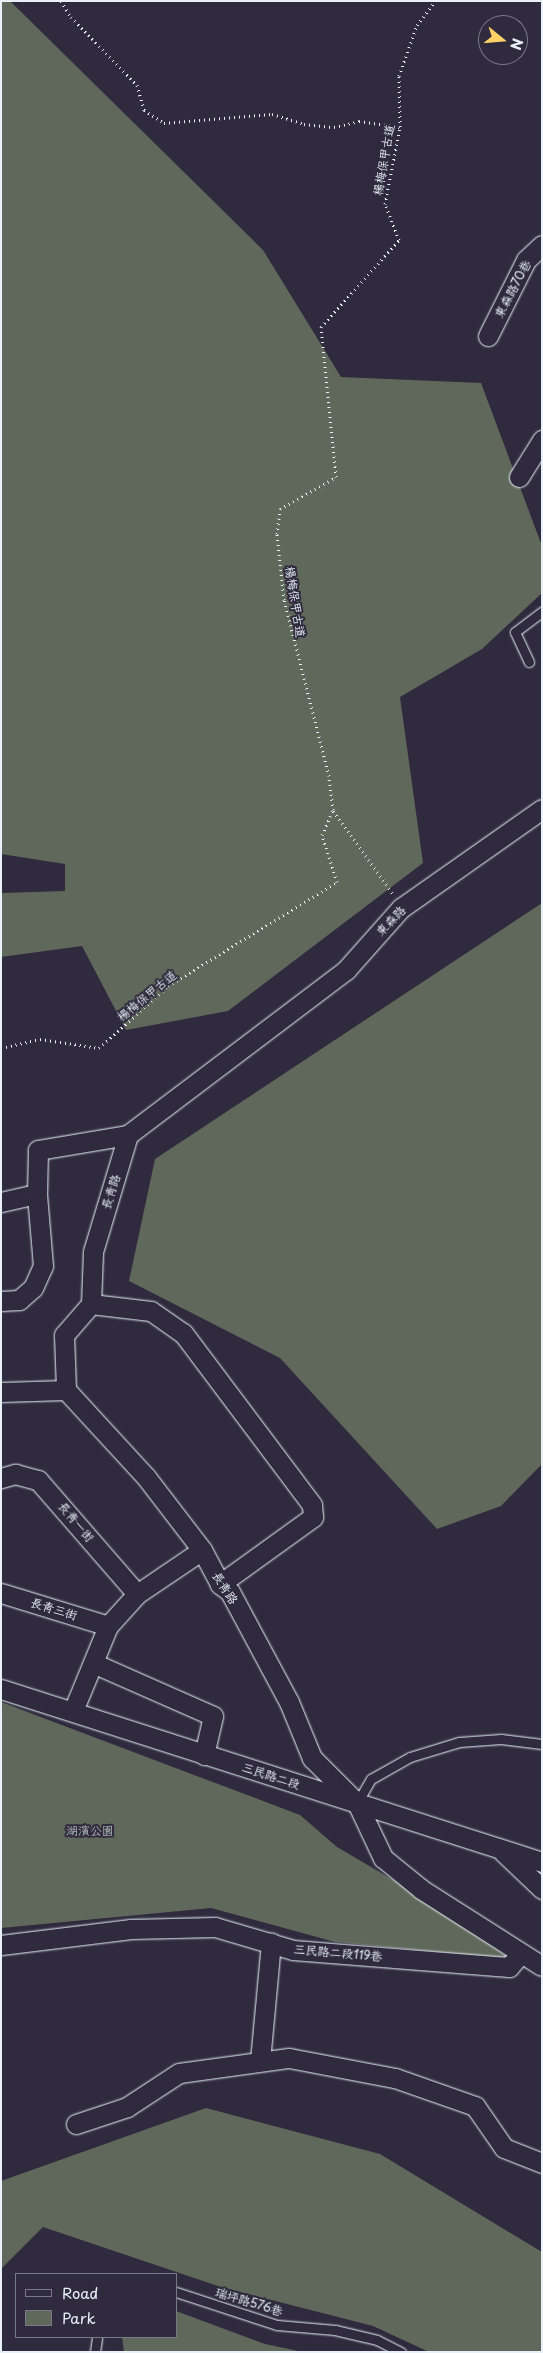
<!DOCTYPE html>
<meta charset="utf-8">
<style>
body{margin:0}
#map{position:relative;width:543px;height:2353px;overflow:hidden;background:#2f2a3d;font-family:"Playpen Sans","LXGW WenKai TC",sans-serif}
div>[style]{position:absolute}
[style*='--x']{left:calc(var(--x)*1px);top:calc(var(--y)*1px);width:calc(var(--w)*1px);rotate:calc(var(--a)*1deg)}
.green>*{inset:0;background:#60685b}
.path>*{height:3px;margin-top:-1.5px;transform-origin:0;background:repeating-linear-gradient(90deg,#e8f1f8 0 1px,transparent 0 5px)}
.roads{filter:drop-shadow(0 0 1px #e8f1f8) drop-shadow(0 0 1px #e8f1f8)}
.service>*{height:9px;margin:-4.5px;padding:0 4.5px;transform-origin:4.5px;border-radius:4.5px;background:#2f2a3d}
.minor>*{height:19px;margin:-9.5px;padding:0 9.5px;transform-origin:9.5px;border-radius:9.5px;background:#2f2a3d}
span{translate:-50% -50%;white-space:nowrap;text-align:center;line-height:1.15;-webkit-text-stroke:4px #2f2a3d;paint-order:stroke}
.street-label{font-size:12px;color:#e8f1f8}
.park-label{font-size:12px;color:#b2bab9}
.frame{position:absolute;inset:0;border:2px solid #e8f1f8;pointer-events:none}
.legend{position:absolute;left:15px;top:2273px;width:162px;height:65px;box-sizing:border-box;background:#2f2a3d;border:1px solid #797a88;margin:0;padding:6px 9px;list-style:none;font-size:15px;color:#e8f1f8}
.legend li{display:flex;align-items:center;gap:10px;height:25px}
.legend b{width:25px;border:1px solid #797a88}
.north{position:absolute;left:478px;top:15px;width:50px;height:50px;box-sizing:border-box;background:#2f2a3d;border:1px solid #797a88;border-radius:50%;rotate:107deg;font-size:14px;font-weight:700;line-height:20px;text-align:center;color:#e8f1f8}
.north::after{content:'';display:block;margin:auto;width:18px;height:22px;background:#ffd166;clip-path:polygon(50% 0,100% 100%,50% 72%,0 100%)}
</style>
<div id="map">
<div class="green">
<div style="clip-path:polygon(1px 1px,10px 1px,263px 250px,341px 377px,481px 383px,542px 546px,542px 593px,482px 649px,400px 697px,423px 863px,228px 1011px,126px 1030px,82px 946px,1px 957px,1px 893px,65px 891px,65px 864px,1px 854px)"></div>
<div style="clip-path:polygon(542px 903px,542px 1464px,501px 1506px,437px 1529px,280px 1358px,129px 1281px,155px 1159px)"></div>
<div style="clip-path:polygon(1px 1702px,300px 1815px,337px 1847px,429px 1901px,510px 1959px,335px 1942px,211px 1908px,1px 1928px)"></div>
<div style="clip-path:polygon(206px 2108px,380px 2154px,542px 2252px,542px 2352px,429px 2352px,373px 2326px,221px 2287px,43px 2227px,1px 2269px,1px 2181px)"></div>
<div style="clip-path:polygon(176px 2311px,265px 2344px,303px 2352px,124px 2352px,122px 2337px,176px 2337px)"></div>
</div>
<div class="path">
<div style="--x:61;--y:1;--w:19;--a:58"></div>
<div style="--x:71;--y:17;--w:95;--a:45.9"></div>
<div style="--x:137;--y:85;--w:26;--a:74"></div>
<div style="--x:144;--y:110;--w:24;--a:33"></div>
<div style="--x:164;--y:123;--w:108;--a:-4.8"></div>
<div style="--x:272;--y:114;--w:34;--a:17"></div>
<div style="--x:304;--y:124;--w:30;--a:6"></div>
<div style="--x:334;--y:127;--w:26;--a:-13"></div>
<div style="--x:359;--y:121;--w:41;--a:8.3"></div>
<div style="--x:333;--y:811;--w:104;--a:54"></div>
<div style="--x:1;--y:1048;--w:40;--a:-13"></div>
<div style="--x:40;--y:1039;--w:60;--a:8.7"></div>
<div style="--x:99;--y:1048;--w:93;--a:-41.9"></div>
<div style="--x:168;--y:986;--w:198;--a:-31.6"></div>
<div style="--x:337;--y:882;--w:49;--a:-107.7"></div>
<div style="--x:322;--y:835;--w:27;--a:-66"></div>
<div style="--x:333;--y:810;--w:34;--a:-97"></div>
<div style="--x:329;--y:776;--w:182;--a:-104.3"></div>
<div style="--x:284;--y:600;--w:66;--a:-96.1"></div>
<div style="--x:277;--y:534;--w:25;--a:-83"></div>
<div style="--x:280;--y:509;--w:64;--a:-29.7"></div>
<div style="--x:336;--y:477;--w:151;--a:-95.7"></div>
<div style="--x:321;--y:327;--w:117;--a:-48.1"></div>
<div style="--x:399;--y:240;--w:39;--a:-111"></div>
<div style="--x:385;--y:204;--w:78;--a:-79"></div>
<div style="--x:400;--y:127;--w:51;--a:-91.1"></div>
<div style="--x:399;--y:76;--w:54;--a:-70.6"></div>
<div style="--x:417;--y:25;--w:30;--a:-53"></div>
</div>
<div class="roads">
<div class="service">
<div style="--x:529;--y:662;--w:33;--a:-115"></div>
<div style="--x:515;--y:632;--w:34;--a:-37"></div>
<div style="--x:357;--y:1803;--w:28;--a:-60"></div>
<div style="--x:371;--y:1779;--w:45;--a:-29.4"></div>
<div style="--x:410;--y:1757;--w:51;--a:-17"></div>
<div style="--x:459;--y:1742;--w:42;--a:-4.1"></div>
<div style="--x:501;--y:1739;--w:41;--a:7"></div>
<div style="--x:176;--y:2292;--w:106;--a:18.1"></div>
<div style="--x:277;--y:2325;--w:58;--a:4.9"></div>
<div style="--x:335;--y:2330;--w:43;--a:13.4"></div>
<div style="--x:377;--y:2340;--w:27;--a:27"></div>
<div style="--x:95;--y:2352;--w:15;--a:-82"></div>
</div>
<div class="minor">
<div style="--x:488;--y:336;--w:85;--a:-63.4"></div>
<div style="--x:526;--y:260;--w:22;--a:-43"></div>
<div style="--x:519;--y:477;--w:44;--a:-58.1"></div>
<div style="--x:542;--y:809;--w:172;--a:144.9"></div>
<div style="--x:401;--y:908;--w:83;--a:131.6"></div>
<div style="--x:346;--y:970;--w:273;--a:142.9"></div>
<div style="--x:128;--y:1135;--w:122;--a:106.7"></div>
<div style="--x:93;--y:1252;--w:52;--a:92.2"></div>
<div style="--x:91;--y:1304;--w:41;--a:131.1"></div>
<div style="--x:64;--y:1335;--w:55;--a:87.9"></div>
<div style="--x:66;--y:1390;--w:118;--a:47.4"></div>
<div style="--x:146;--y:1477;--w:92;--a:52.5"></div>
<div style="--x:202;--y:1550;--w:38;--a:62"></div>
<div style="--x:220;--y:1584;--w:13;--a:39"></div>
<div style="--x:230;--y:1592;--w:125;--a:61.8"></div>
<div style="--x:289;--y:1702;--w:61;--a:67.7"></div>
<div style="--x:312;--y:1758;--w:64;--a:45"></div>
<div style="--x:357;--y:1803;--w:61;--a:64.7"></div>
<div style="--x:383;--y:1858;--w:49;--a:39.2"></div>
<div style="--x:421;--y:1889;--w:143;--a:32.5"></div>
<div style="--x:1;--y:1202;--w:37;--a:-13"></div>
<div style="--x:1;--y:1301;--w:18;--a:-3"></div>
<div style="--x:19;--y:1300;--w:18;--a:-41"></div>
<div style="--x:33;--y:1288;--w:24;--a:-66"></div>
<div style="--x:43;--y:1266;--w:72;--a:-94.8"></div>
<div style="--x:37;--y:1194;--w:44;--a:-88.7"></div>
<div style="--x:38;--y:1150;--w:91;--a:-9.5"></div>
<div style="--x:91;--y:1304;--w:60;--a:6.7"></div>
<div style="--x:151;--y:1311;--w:39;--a:35"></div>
<div style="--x:183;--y:1333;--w:215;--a:53.1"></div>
<div style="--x:312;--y:1505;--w:12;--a:85"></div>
<div style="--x:313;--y:1517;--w:115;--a:144.2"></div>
<div style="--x:1;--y:1392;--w:65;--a:-1.8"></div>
<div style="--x:1;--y:1478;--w:15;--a:-16"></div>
<div style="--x:15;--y:1474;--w:24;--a:15"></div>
<div style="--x:38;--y:1480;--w:151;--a:49"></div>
<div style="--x:1;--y:1593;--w:112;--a:17.1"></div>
<div style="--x:93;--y:1663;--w:131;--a:23.8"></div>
<div style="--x:213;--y:1716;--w:40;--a:103"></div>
<div style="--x:1;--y:1689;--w:568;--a:17.73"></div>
<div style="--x:73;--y:1711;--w:92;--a:-67.6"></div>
<div style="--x:108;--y:1626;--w:43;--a:-47.8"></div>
<div style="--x:137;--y:1594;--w:78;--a:-34.1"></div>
<div style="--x:503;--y:1852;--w:54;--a:43.5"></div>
<div style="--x:1;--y:1945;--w:131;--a:-7"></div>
<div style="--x:131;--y:1929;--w:84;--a:-1.4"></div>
<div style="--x:215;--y:1927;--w:81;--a:16.4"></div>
<div style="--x:293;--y:1950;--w:217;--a:4.5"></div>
<div style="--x:509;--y:1967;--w:18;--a:-49"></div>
<div style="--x:260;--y:2061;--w:119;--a:-84.7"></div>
<div style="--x:76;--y:2124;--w:54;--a:-18.4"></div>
<div style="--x:127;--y:2107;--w:62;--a:-33.2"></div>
<div style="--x:179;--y:2073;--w:111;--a:-7.8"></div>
<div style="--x:289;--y:2058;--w:108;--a:10.7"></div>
<div style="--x:395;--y:2078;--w:85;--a:19.3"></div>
<div style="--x:475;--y:2106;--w:51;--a:55.4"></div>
<div style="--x:504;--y:2148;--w:41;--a:21.5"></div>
</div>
</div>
<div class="street-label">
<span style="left:384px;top:160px;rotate:-80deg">楊梅保甲古道</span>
<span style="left:513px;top:289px;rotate:-62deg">東森路70巷</span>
<span style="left:295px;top:602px;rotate:81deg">楊梅保甲古道</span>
<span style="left:391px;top:921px;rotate:-46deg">東森路</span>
<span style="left:147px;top:996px;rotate:-39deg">楊梅保甲古道</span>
<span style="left:111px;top:1192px;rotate:-73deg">長青路</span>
<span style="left:76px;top:1522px;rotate:50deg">長青一街</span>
<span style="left:225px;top:1588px;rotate:57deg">長青路</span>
<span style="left:54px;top:1609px;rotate:17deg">長青三街</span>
<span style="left:271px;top:1776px;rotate:18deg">三民路二段</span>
<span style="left:338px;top:1953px;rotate:5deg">三民路二段119巷</span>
<span style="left:249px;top:2302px;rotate:17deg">瑞坪路576巷</span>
</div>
<div class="park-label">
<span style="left:90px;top:1831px">湖濱公園</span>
</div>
<div class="frame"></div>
<ul class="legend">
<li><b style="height:6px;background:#2f2a3d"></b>Road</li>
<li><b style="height:14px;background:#60685b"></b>Park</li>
</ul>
<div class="north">N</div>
</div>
